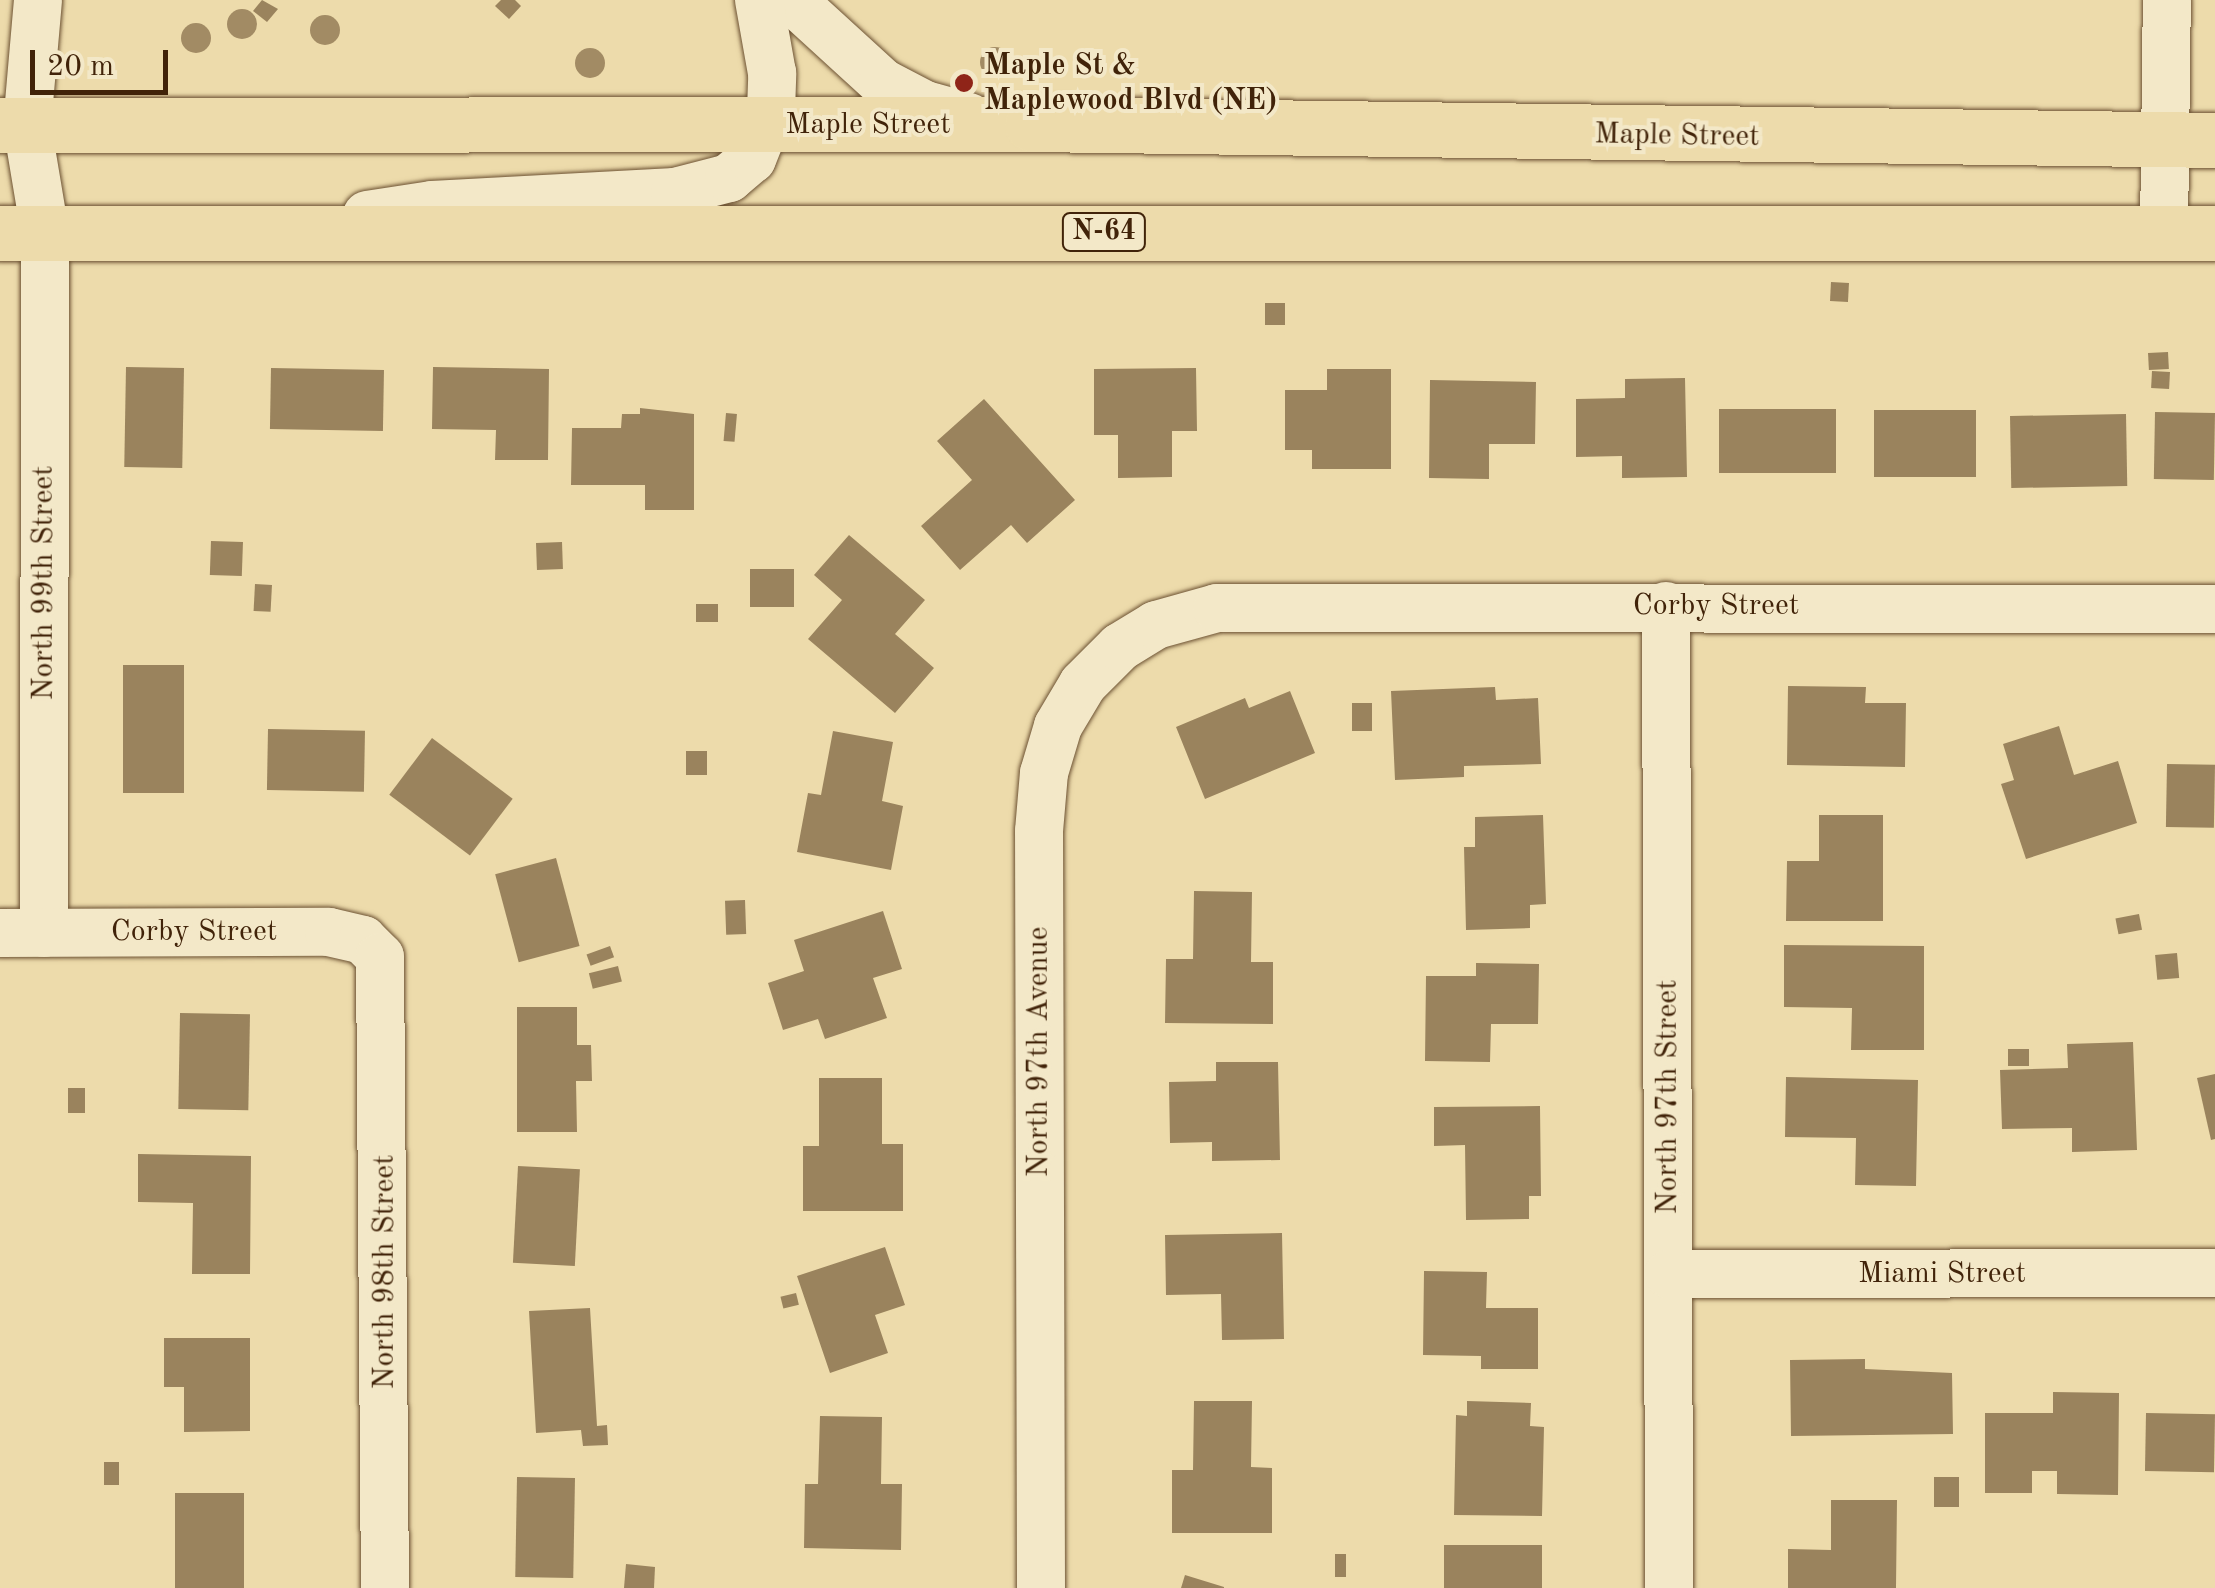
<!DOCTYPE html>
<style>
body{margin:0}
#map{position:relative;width:2215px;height:1588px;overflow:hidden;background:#eddbab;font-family:"Old Standard TT",serif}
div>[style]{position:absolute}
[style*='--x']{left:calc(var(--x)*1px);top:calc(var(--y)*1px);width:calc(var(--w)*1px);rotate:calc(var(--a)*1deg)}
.building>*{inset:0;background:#9a835d;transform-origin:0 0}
.roads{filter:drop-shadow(0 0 2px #6c5132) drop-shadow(0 0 2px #6c5132)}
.minor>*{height:48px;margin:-24px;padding:0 24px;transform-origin:24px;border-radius:24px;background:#f3e8c8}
.major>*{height:55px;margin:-27.5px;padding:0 27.5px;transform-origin:27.5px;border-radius:27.5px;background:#eddbab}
.trees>*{width:30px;height:30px;margin:-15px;border-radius:50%;background:#a28b64}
.dots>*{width:28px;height:28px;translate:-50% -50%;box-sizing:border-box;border:5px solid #f3e8c8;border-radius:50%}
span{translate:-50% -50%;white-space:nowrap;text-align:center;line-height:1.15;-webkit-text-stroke:8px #f3e8c8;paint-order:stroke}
.shield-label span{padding:2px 8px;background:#f3e8c8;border:2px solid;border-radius:8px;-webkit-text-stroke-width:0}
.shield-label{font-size:28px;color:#412309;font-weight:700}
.poi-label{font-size:30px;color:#412309;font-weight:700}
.left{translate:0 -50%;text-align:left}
.street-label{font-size:30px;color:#412309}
.scale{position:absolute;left:30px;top:50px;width:138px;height:45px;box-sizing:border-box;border:5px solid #412309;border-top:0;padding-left:12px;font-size:30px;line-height:35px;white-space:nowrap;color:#412309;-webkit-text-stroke:8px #f3e8c8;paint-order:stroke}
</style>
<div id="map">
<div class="building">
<div style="clip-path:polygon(262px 0,278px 9px,267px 22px,253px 11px)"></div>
<div style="clip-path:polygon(501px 0,515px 0,521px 6px,509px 19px,495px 6px)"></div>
<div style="left:1831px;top:282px;width:18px;height:19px;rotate:3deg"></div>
<div style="left:1265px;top:303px;width:20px;height:22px"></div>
<div style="left:2168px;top:352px;width:17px;height:20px;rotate:87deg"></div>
<div style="left:126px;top:367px;width:58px;height:100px;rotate:1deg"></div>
<div style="clip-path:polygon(433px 367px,549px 369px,548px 460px,495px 460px,496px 430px,432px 429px)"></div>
<div style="left:271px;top:368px;width:113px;height:61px;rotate:1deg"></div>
<div style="clip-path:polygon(1196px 368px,1197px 431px,1172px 431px,1172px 477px,1118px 478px,1118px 435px,1094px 435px,1094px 369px)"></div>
<div style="clip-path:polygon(1327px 369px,1391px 369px,1391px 469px,1312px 469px,1312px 450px,1285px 450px,1285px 390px,1327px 390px)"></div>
<div style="left:2152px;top:371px;width:18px;height:17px;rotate:3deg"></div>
<div style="clip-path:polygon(1685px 378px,1687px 477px,1622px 478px,1622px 456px,1576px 457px,1576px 399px,1625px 398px,1625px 379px)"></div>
<div style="clip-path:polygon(1430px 380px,1536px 382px,1535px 444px,1489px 444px,1489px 479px,1429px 478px)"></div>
<div style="clip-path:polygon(984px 399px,1075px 500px,1027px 543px,1011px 525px,960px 570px,921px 526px,972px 480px,937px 441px)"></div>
<div style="clip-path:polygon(640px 408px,694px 414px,694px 510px,645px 510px,645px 485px,571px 485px,572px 428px,621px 428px,622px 414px,640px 414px)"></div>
<div style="left:1719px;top:409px;width:117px;height:64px"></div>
<div style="left:1874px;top:410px;width:102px;height:67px"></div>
<div style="left:2155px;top:412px;width:60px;height:67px;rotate:1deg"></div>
<div style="left:726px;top:413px;width:11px;height:28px;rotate:5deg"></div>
<div style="left:2126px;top:414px;width:72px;height:116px;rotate:89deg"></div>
<div style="clip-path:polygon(849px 535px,925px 600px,895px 634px,934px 668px,895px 713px,808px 639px,842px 600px,814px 575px)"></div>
<div style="left:211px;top:541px;width:32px;height:34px;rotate:2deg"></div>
<div style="left:562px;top:542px;width:27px;height:26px;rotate:88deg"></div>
<div style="left:750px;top:569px;width:44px;height:38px"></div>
<div style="left:255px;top:584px;width:17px;height:27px;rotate:3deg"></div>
<div style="left:696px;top:604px;width:22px;height:18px"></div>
<div style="left:123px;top:665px;width:61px;height:128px"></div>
<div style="clip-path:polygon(1788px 686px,1866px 687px,1865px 703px,1906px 703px,1905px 767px,1787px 765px)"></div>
<div style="clip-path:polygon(1495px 687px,1496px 700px,1538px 698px,1541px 764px,1464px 766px,1464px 777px,1395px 780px,1391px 691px)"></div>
<div style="clip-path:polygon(1290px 691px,1315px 753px,1205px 799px,1176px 727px,1245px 698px,1249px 708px)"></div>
<div style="left:1352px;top:703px;width:20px;height:28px"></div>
<div style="clip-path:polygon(2059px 726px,2074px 775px,2118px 761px,2137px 823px,2026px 859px,2001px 784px,2014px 780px,2003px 744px)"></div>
<div style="left:268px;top:729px;width:97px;height:61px;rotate:1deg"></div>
<div style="clip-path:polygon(833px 731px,893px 742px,882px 801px,903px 806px,891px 870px,797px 852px,808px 793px,821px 795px)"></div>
<div style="left:432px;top:738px;width:101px;height:71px;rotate:37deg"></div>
<div style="left:686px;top:751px;width:21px;height:24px"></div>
<div style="left:2167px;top:764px;width:48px;height:63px;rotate:1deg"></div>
<div style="clip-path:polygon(1543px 815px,1546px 904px,1530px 905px,1530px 928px,1466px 930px,1464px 847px,1475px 847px,1475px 817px)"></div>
<div style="clip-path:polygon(1819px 815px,1883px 815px,1883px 921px,1786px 921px,1787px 861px,1819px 861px)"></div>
<div style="left:556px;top:858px;width:91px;height:63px;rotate:75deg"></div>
<div style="clip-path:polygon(1194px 891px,1252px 892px,1251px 962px,1273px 962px,1273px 1024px,1165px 1023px,1166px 959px,1193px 959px)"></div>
<div style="left:745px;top:900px;width:34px;height:20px;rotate:88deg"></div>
<div style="clip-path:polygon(883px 911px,902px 969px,873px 978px,887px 1018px,825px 1039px,818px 1019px,783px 1030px,768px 983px,804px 971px,794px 940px)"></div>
<div style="left:2139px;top:914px;width:16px;height:24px;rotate:79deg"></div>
<div style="clip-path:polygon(1784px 945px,1924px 946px,1924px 1050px,1851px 1050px,1852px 1008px,1784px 1007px)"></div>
<div style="left:610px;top:946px;width:12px;height:25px;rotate:70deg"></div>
<div style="left:2177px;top:953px;width:25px;height:22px;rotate:85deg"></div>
<div style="clip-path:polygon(1476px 963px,1539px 964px,1538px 1024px,1491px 1024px,1490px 1062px,1425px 1061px,1426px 976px,1476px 976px)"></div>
<div style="left:618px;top:966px;width:16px;height:30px;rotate:76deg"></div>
<div style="clip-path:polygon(517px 1007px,577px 1007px,577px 1045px,591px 1045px,592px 1081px,576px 1081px,577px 1132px,517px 1132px)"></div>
<div style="left:180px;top:1013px;width:70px;height:96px;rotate:1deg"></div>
<div style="clip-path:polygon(2133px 1042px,2137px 1150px,2072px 1152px,2072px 1128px,2002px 1129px,2000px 1070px,2068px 1068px,2067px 1044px)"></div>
<div style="left:2008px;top:1049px;width:21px;height:17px"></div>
<div style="clip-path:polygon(1216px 1062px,1278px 1062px,1280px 1160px,1212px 1161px,1212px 1142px,1170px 1143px,1169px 1082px,1216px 1081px)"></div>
<div style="clip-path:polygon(2215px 1074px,2215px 1139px,2211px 1140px,2197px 1078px)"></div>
<div style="clip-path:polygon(1786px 1077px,1918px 1080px,1916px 1186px,1855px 1185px,1856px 1138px,1785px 1137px)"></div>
<div style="clip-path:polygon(819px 1078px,882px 1078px,882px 1144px,903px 1144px,903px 1211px,803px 1211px,803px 1146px,819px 1146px)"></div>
<div style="left:68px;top:1088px;width:17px;height:25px"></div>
<div style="clip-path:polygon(1540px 1106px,1541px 1196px,1529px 1196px,1529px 1219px,1466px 1220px,1465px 1145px,1434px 1146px,1434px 1107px)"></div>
<div style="clip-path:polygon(138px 1154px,251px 1156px,250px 1274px,192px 1274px,193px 1203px,138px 1202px)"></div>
<div style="left:518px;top:1166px;width:62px;height:97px;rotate:3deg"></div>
<div style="clip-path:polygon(1282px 1233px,1284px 1339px,1222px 1340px,1221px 1294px,1166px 1295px,1165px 1235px)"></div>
<div style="clip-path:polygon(885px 1247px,905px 1305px,875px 1315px,888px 1353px,830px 1373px,797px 1276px)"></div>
<div style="clip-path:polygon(1424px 1271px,1487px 1272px,1486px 1308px,1538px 1308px,1538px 1369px,1481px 1369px,1481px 1356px,1423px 1355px)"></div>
<div style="left:796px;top:1293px;width:12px;height:16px;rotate:76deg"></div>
<div style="clip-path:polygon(590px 1308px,597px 1426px,607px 1425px,608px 1445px,583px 1446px,581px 1430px,536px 1433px,529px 1311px)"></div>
<div style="clip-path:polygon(164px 1338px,250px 1338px,250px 1431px,184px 1432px,184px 1387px,164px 1387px)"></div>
<div style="clip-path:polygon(1865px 1359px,1865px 1369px,1952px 1373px,1953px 1434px,1791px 1436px,1790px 1360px)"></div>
<div style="clip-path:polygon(2053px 1392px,2119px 1393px,2118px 1495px,2057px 1494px,2057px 1471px,2032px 1471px,2032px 1493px,1985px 1493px,1985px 1413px,2053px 1413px)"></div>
<div style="clip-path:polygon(1194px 1401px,1252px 1401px,1251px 1467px,1272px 1468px,1272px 1533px,1172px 1533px,1172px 1470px,1193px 1470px)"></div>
<div style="clip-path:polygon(1467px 1401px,1531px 1403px,1530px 1426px,1544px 1427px,1542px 1516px,1454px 1515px,1456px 1415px,1467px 1416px)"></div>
<div style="left:2146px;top:1413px;width:69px;height:58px;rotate:1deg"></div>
<div style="clip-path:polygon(820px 1416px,882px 1417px,881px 1484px,902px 1484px,901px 1550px,804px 1548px,805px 1484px,818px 1484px)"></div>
<div style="left:104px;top:1462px;width:15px;height:23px"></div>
<div style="left:517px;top:1477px;width:58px;height:100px;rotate:1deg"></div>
<div style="left:1934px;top:1477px;width:25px;height:30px"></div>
<div style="left:175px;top:1493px;width:69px;height:95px"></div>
<div style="clip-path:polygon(1831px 1500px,1897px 1500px,1896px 1588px,1788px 1588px,1788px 1549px,1831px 1550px)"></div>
<div style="left:1444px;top:1545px;width:98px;height:43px"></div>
<div style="left:1335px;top:1554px;width:11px;height:23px"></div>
<div style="clip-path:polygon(626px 1564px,655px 1567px,654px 1588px,624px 1588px)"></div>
<div style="clip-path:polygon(1185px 1575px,1224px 1587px,1224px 1588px,1181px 1588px)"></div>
</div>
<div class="roads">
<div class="minor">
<div style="--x:38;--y:0;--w:125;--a:95"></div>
<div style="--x:27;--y:125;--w:109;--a:80.5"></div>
<div style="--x:45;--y:233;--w:700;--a:90.08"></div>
<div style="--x:792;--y:0;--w:123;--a:42.4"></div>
<div style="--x:883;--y:83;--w:47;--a:27.6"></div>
<div style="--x:925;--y:105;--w:46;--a:15.3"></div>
<div style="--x:367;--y:215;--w:66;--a:-8.7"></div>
<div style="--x:432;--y:205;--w:243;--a:-3.1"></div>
<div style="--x:675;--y:192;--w:56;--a:-14.5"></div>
<div style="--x:729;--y:178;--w:30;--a:-40"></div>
<div style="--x:752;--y:159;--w:52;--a:-68.4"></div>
<div style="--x:771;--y:111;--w:38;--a:-88"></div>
<div style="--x:772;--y:73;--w:74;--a:-100.1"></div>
<div style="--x:2164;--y:233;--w:233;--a:-89.3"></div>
<div style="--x:1666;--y:606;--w:982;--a:89.82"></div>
<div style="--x:0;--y:933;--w:329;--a:-0.2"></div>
<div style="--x:329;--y:932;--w:35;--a:13"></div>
<div style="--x:363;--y:940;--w:24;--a:45"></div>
<div style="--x:380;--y:957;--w:631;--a:89.55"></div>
<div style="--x:1669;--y:1274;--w:546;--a:-0.1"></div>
<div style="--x:1041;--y:1588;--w:757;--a:-90.15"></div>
<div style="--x:1039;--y:831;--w:58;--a:-85.1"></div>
<div style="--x:1044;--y:773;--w:49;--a:-73.4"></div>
<div style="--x:1058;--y:726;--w:49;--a:-59.2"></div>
<div style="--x:1083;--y:684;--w:52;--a:-45"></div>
<div style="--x:1120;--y:647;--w:42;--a:-31.4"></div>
<div style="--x:1156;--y:625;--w:63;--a:-15.6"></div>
<div style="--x:1217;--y:608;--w:998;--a:0.06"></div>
</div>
<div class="major">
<div style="--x:0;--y:125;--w:1032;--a:-0.06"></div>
<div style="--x:1032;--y:124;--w:1183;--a:0.77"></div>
<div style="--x:0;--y:233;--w:2215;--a:0"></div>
</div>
</div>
<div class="trees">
<div style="left:242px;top:24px"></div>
<div style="left:325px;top:30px"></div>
<div style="left:196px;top:38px"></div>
<div style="left:995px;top:62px"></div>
<div style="left:590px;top:63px"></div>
</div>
<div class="dots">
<div style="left:964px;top:83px;background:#8f2418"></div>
</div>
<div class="shield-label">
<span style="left:1104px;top:232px">N-64</span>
</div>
<div class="poi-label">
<span class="left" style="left:984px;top:83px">Maple St &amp;<br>Maplewood Blvd (NE)</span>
</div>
<div class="street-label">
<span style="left:868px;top:125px">Maple Street</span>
<span style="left:1677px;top:136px;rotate:1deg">Maple Street</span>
<span style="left:44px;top:583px;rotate:-90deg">North 99th Street</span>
<span style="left:1716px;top:606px">Corby Street</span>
<span style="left:194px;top:932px">Corby Street</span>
<span style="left:1039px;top:1052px;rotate:-90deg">North 97th Avenue</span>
<span style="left:1668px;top:1097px;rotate:-90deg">North 97th Street</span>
<span style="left:385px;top:1272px;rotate:-90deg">North 98th Street</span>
<span style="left:1942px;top:1274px">Miami Street</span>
</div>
<div class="scale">20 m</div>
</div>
